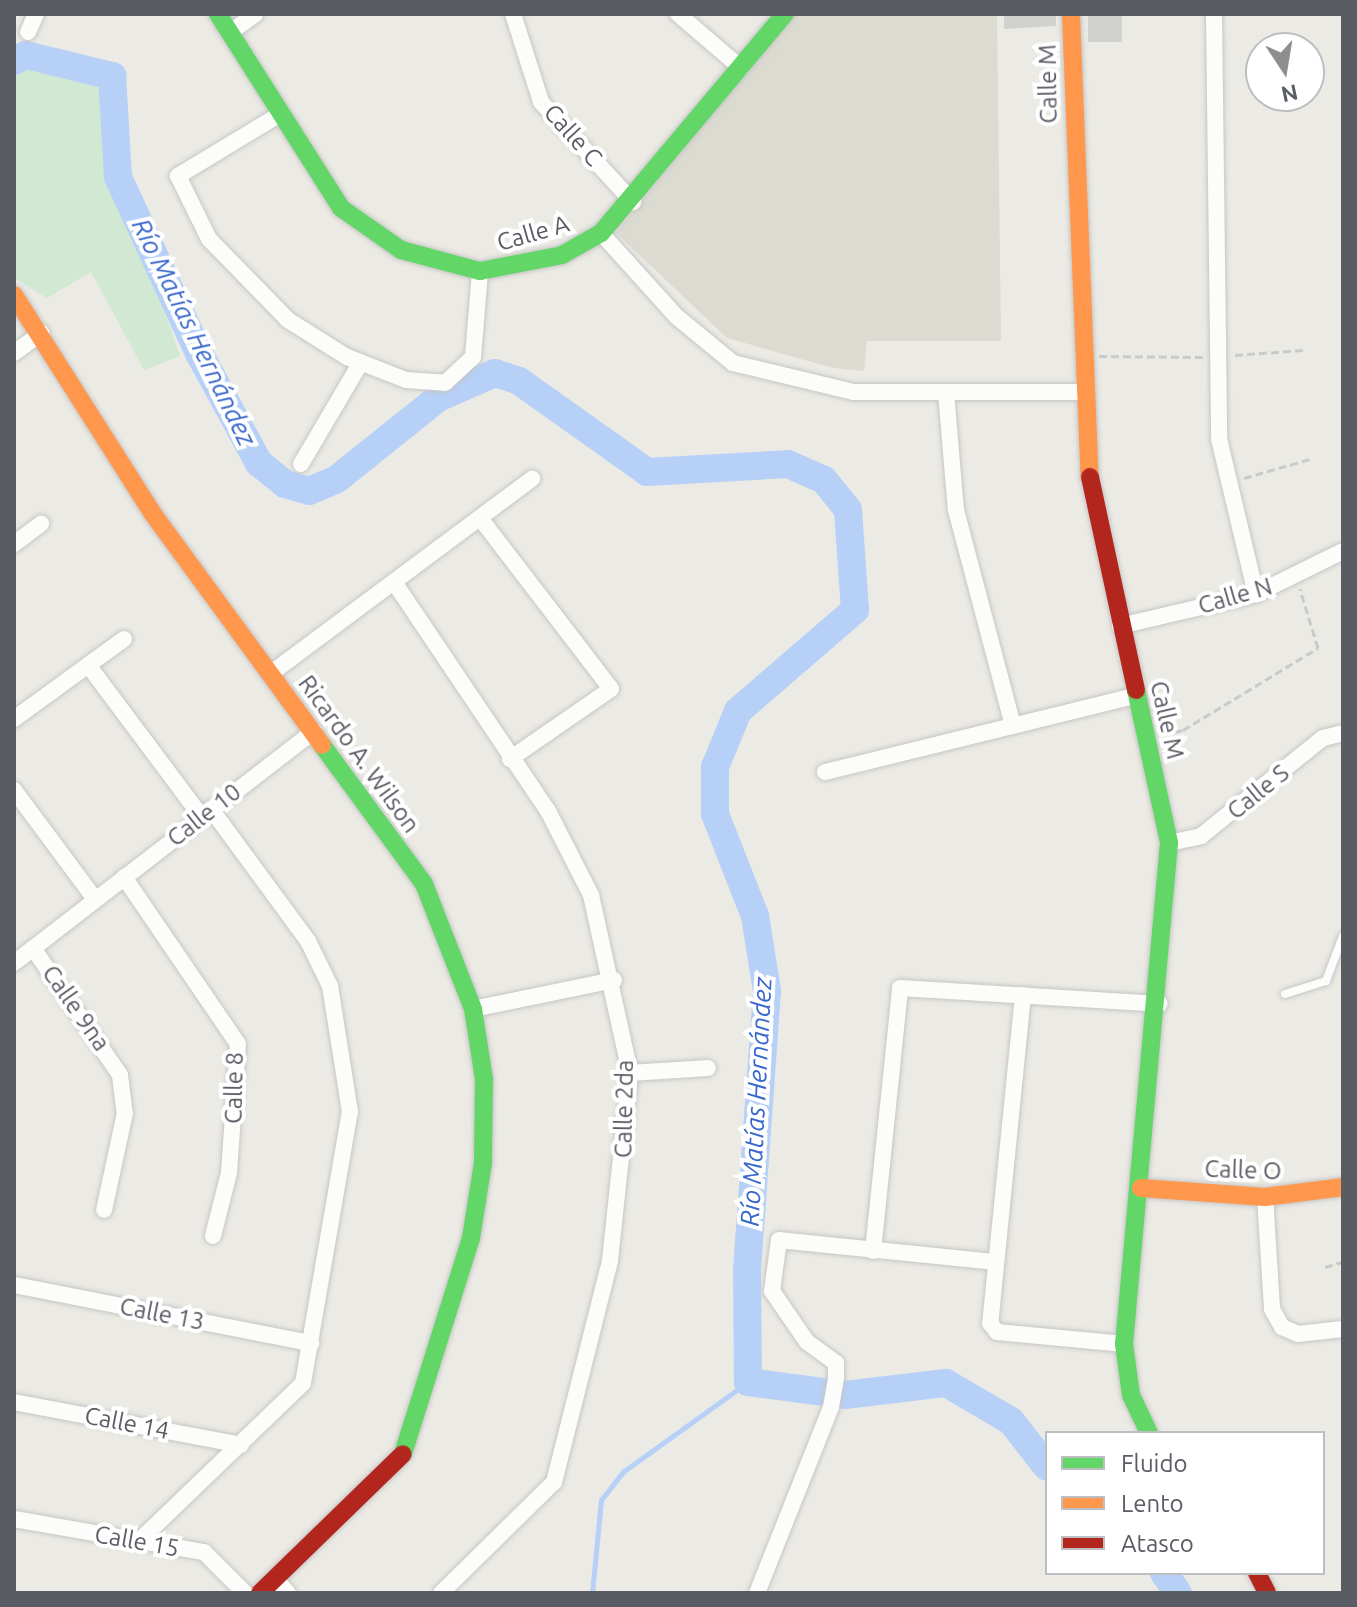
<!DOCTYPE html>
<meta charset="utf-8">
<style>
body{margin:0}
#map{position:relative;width:1357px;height:1607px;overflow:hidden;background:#ebeae4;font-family:Ubuntu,sans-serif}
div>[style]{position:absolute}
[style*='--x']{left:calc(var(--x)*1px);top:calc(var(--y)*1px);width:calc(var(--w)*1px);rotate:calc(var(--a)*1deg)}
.education>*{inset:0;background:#dcdbd2}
.green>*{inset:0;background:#d1e9d2}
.stream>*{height:5px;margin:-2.5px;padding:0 2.5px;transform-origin:2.5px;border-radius:2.5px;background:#b6d0f7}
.river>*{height:28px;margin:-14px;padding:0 14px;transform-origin:14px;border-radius:14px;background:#b6d0f7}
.building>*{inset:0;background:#d1d1cd;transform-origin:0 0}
.path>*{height:3px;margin-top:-1.5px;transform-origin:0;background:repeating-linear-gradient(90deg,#c7ccca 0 8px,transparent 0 12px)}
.roads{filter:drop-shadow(0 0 2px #c7c6c6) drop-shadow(0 0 2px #c7c6c6)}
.lane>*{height:8px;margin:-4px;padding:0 4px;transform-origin:4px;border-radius:4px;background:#fcfcfb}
.street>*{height:16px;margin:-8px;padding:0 8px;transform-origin:8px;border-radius:8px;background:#fcfcfb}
.fast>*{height:18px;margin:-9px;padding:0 9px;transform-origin:9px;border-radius:9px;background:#63d668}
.slow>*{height:18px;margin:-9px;padding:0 9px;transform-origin:9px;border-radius:9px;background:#ff974d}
.jam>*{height:18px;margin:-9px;padding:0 9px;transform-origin:9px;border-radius:9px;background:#b3261e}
span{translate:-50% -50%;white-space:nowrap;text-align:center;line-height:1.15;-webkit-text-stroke:8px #fff;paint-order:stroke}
.street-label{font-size:24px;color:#5a5c63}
.water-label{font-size:26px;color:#3967cc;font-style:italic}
.frame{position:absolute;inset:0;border:16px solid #5a5c63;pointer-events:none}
.legend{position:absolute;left:1045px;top:1431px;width:280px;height:144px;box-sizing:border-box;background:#fff;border:2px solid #bdbec1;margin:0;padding:10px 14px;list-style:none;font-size:24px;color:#5a5c63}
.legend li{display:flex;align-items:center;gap:16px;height:40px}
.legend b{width:40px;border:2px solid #bdbec1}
.north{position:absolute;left:1245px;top:32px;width:80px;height:80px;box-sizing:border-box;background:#fff;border:2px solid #bdbec1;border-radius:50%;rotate:168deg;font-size:22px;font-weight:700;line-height:32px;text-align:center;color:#5a5c63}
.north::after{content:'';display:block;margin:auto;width:28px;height:36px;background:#8d8e90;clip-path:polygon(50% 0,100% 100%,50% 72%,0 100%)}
</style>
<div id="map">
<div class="education">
<div style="clip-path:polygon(793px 14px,997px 14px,1001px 341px,867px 341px,864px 371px,833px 368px,727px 338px,616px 233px)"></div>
</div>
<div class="green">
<div style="clip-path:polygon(26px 55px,112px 76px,118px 177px,180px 356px,144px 370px,91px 272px,47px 298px,14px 278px,14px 61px)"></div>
</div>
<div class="stream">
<div style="--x:592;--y:1593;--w:93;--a:-84.5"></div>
<div style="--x:601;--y:1500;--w:37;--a:-52"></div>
<div style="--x:624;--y:1471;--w:153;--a:-35.7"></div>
</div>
<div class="river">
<div style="--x:14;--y:61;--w:13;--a:-27"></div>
<div style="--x:26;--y:55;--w:89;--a:13.7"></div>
<div style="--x:112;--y:76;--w:101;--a:86.6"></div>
<div style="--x:118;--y:177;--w:196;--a:65.3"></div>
<div style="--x:200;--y:355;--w:123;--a:61.4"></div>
<div style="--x:259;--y:463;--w:33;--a:39"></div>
<div style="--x:285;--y:484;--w:25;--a:16"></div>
<div style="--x:309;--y:491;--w:30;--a:-23"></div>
<div style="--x:337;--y:479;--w:129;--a:-38.7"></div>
<div style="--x:438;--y:398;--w:62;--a:-23.7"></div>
<div style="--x:495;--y:373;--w:25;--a:18"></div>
<div style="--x:519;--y:381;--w:157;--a:35.4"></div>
<div style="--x:647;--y:472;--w:141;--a:-3.2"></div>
<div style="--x:788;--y:464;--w:39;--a:24"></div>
<div style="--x:824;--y:480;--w:38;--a:51"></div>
<div style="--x:848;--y:510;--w:100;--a:86"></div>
<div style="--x:855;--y:610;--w:155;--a:139.2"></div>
<div style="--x:738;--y:711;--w:61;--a:112.3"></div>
<div style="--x:715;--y:767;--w:47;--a:90"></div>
<div style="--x:715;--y:814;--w:110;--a:68.6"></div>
<div style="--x:755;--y:916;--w:76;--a:80.9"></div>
<div style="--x:767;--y:991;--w:279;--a:94.1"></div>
<div style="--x:747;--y:1269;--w:113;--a:89.5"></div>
<div style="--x:748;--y:1382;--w:98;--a:7.6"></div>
<div style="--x:845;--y:1395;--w:102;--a:-6.8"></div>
<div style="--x:946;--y:1383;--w:75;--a:30.3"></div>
<div style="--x:1011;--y:1421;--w:58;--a:52"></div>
<div style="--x:1164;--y:1573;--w:24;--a:55"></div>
</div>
<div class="building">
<div style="clip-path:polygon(1004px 14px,1056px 14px,1056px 26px,1004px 29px)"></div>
<div style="left:1088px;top:14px;width:34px;height:28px"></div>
</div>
<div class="path">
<div style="--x:1235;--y:355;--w:68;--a:-4.2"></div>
<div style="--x:1099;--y:356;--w:104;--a:0.6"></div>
<div style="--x:1244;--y:478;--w:69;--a:-16.1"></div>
<div style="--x:1163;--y:734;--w:20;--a:-11"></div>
<div style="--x:1183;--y:730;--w:158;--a:-31.3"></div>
<div style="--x:1318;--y:648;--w:62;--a:-107"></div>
<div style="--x:1325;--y:1267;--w:19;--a:-16"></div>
</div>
<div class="roads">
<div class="lane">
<div style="--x:1285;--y:994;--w:43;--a:-17.6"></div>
<div style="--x:1326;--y:981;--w:48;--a:-69.3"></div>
</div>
<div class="street">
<div style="--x:513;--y:14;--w:92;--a:72.3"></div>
<div style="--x:541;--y:102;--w:136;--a:47.4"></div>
<div style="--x:678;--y:14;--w:83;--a:40.6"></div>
<div style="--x:1214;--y:14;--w:425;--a:89.3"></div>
<div style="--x:1219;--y:439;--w:159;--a:76.6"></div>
<div style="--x:232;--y:31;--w:29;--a:-36"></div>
<div style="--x:28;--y:32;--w:20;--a:-66"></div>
<div style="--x:282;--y:113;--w:122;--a:148.8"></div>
<div style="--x:178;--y:176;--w:70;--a:63.8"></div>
<div style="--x:209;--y:239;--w:113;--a:45.7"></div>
<div style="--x:288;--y:320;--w:70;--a:32.1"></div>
<div style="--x:347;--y:357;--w:63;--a:21.3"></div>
<div style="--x:406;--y:380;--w:39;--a:4"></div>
<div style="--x:445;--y:383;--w:38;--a:-43"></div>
<div style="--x:473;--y:357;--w:86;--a:-85.3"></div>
<div style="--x:601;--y:233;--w:113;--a:47.9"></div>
<div style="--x:677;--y:317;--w:72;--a:39.4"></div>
<div style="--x:733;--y:363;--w:124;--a:13.5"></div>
<div style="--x:854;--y:392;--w:224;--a:0"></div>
<div style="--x:14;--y:353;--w:34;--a:-36"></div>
<div style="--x:946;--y:392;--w:118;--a:85.2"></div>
<div style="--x:956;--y:510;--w:223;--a:75.2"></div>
<div style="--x:301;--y:464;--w:118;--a:-59.5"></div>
<div style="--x:480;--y:518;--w:215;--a:52.5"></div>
<div style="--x:611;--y:689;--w:123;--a:145.3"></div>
<div style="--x:14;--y:544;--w:34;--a:-37"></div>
<div style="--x:394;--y:582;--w:276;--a:56.1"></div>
<div style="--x:548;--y:811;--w:94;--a:62.9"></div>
<div style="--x:591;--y:895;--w:182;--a:77.6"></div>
<div style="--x:630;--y:1073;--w:189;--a:96.1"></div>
<div style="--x:610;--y:1261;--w:228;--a:104.2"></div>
<div style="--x:554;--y:1482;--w:158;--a:135.5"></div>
<div style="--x:1120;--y:626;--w:140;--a:-13.2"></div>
<div style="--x:1256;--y:594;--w:97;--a:-26.3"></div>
<div style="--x:88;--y:665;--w:189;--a:53.2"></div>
<div style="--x:270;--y:674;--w:327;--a:-36.7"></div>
<div style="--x:14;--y:719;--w:136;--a:-36"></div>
<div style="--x:825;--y:772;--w:322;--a:-13.8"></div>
<div style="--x:14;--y:790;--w:136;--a:53.4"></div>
<div style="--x:1169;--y:843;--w:33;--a:-12"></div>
<div style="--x:1201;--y:836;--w:156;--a:-38.8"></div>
<div style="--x:1323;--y:738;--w:21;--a:-14"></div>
<div style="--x:124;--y:877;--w:202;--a:55.7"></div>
<div style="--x:238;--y:1044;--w:129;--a:94"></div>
<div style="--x:229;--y:1173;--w:65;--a:104.3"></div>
<div style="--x:33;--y:948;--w:154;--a:55.6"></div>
<div style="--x:120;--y:1075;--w:38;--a:83"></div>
<div style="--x:125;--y:1113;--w:99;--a:102.2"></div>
<div style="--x:14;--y:963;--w:379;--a:-37.7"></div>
<div style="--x:1023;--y:995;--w:330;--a:95.7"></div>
<div style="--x:990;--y:1323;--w:11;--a:52"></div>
<div style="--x:997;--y:1332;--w:128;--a:5.4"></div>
<div style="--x:473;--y:1009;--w:144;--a:-11.6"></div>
<div style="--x:630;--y:1073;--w:78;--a:-3.7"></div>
<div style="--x:1265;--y:1197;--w:112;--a:86.4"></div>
<div style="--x:1272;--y:1309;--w:21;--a:61"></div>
<div style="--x:1282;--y:1327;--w:17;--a:24"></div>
<div style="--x:1298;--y:1334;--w:45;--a:-6.3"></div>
<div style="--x:873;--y:1251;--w:264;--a:-84.1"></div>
<div style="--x:900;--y:988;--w:260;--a:3.5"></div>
<div style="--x:14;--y:1285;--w:303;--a:11.1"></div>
<div style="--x:14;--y:1402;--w:231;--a:10.7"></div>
<div style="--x:14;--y:1519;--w:193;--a:9.9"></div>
<div style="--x:204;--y:1552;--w:58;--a:45"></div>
<div style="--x:138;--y:1542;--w:229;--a:-43.9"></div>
<div style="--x:303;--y:1383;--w:275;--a:-80.2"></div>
<div style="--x:350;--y:1112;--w:128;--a:-99"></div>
<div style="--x:330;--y:986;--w:50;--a:-116.1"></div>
<div style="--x:308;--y:941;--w:164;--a:-126.3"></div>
<div style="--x:275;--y:1579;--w:19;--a:47"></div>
<div style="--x:757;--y:1593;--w:200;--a:-68.3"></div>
<div style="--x:831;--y:1407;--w:29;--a:-80"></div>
<div style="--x:836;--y:1378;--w:15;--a:-90"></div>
<div style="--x:836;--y:1363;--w:36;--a:-144"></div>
<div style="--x:807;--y:1342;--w:62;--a:-124.5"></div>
<div style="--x:772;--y:1291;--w:51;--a:-82.2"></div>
<div style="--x:779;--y:1240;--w:218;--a:5.8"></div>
</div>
<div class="fast">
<div style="--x:218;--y:14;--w:230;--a:57.6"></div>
<div style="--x:341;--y:208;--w:73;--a:35"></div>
<div style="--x:401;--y:250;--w:82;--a:14.9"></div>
<div style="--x:480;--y:271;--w:84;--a:-11"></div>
<div style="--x:562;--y:255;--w:45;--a:-29.4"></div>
<div style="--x:601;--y:233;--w:286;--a:-50"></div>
<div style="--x:1136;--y:690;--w:157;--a:77.8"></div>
<div style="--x:1169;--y:843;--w:503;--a:95.13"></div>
<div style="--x:1124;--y:1344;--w:51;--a:82.2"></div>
<div style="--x:1131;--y:1395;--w:42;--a:64.7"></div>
<div style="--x:322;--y:745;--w:172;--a:53.7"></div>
<div style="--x:424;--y:884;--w:134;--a:68.6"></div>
<div style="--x:473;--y:1009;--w:71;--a:81.1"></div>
<div style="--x:484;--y:1079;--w:84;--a:90.7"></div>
<div style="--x:483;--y:1163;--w:76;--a:99.1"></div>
<div style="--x:471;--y:1238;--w:226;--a:107.5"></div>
</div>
<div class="slow">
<div style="--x:1071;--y:14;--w:463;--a:87.7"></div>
<div style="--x:14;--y:295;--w:259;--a:57.6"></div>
<div style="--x:153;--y:514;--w:286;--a:53.8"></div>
<div style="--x:1141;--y:1188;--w:124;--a:4.2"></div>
<div style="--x:1265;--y:1197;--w:79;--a:-7.3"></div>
</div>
<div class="jam">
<div style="--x:1090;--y:477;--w:218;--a:77.8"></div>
<div style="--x:1257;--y:1573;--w:22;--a:63"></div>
<div style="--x:260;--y:1593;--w:199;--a:-44.2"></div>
</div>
</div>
<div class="street-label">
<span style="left:1048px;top:84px;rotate:-91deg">Calle M</span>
<span style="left:573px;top:135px;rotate:48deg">Calle C</span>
<span style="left:533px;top:233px;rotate:-16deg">Calle A</span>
<span style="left:1235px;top:596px;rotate:-16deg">Calle N</span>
<span style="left:1167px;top:720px;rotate:77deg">Calle M</span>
<span style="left:359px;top:754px;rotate:54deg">Ricardo A. Wilson</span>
<span style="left:1258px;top:792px;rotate:-39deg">Calle S</span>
<span style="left:204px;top:815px;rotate:-38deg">Calle 10</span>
<span style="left:76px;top:1008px;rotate:55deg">Calle 9na</span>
<span style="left:234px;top:1088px;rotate:-89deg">Calle 8</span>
<span style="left:624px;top:1109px;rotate:-89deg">Calle 2da</span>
<span style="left:1243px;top:1170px;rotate:2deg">Calle O</span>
<span style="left:162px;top:1314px;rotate:11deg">Calle 13</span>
<span style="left:127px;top:1423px;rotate:11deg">Calle 14</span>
<span style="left:137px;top:1541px;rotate:10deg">Calle 15</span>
</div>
<div class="water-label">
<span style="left:194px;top:332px;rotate:64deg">Río Matías Hernández</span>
<span style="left:756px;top:1102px;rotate:-87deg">Río Matías Hernández</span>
</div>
<div class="frame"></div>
<ul class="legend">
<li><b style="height:10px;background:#63d668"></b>Fluido</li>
<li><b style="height:10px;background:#ff974d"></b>Lento</li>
<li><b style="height:10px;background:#b3261e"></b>Atasco</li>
</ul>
<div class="north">N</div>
</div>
